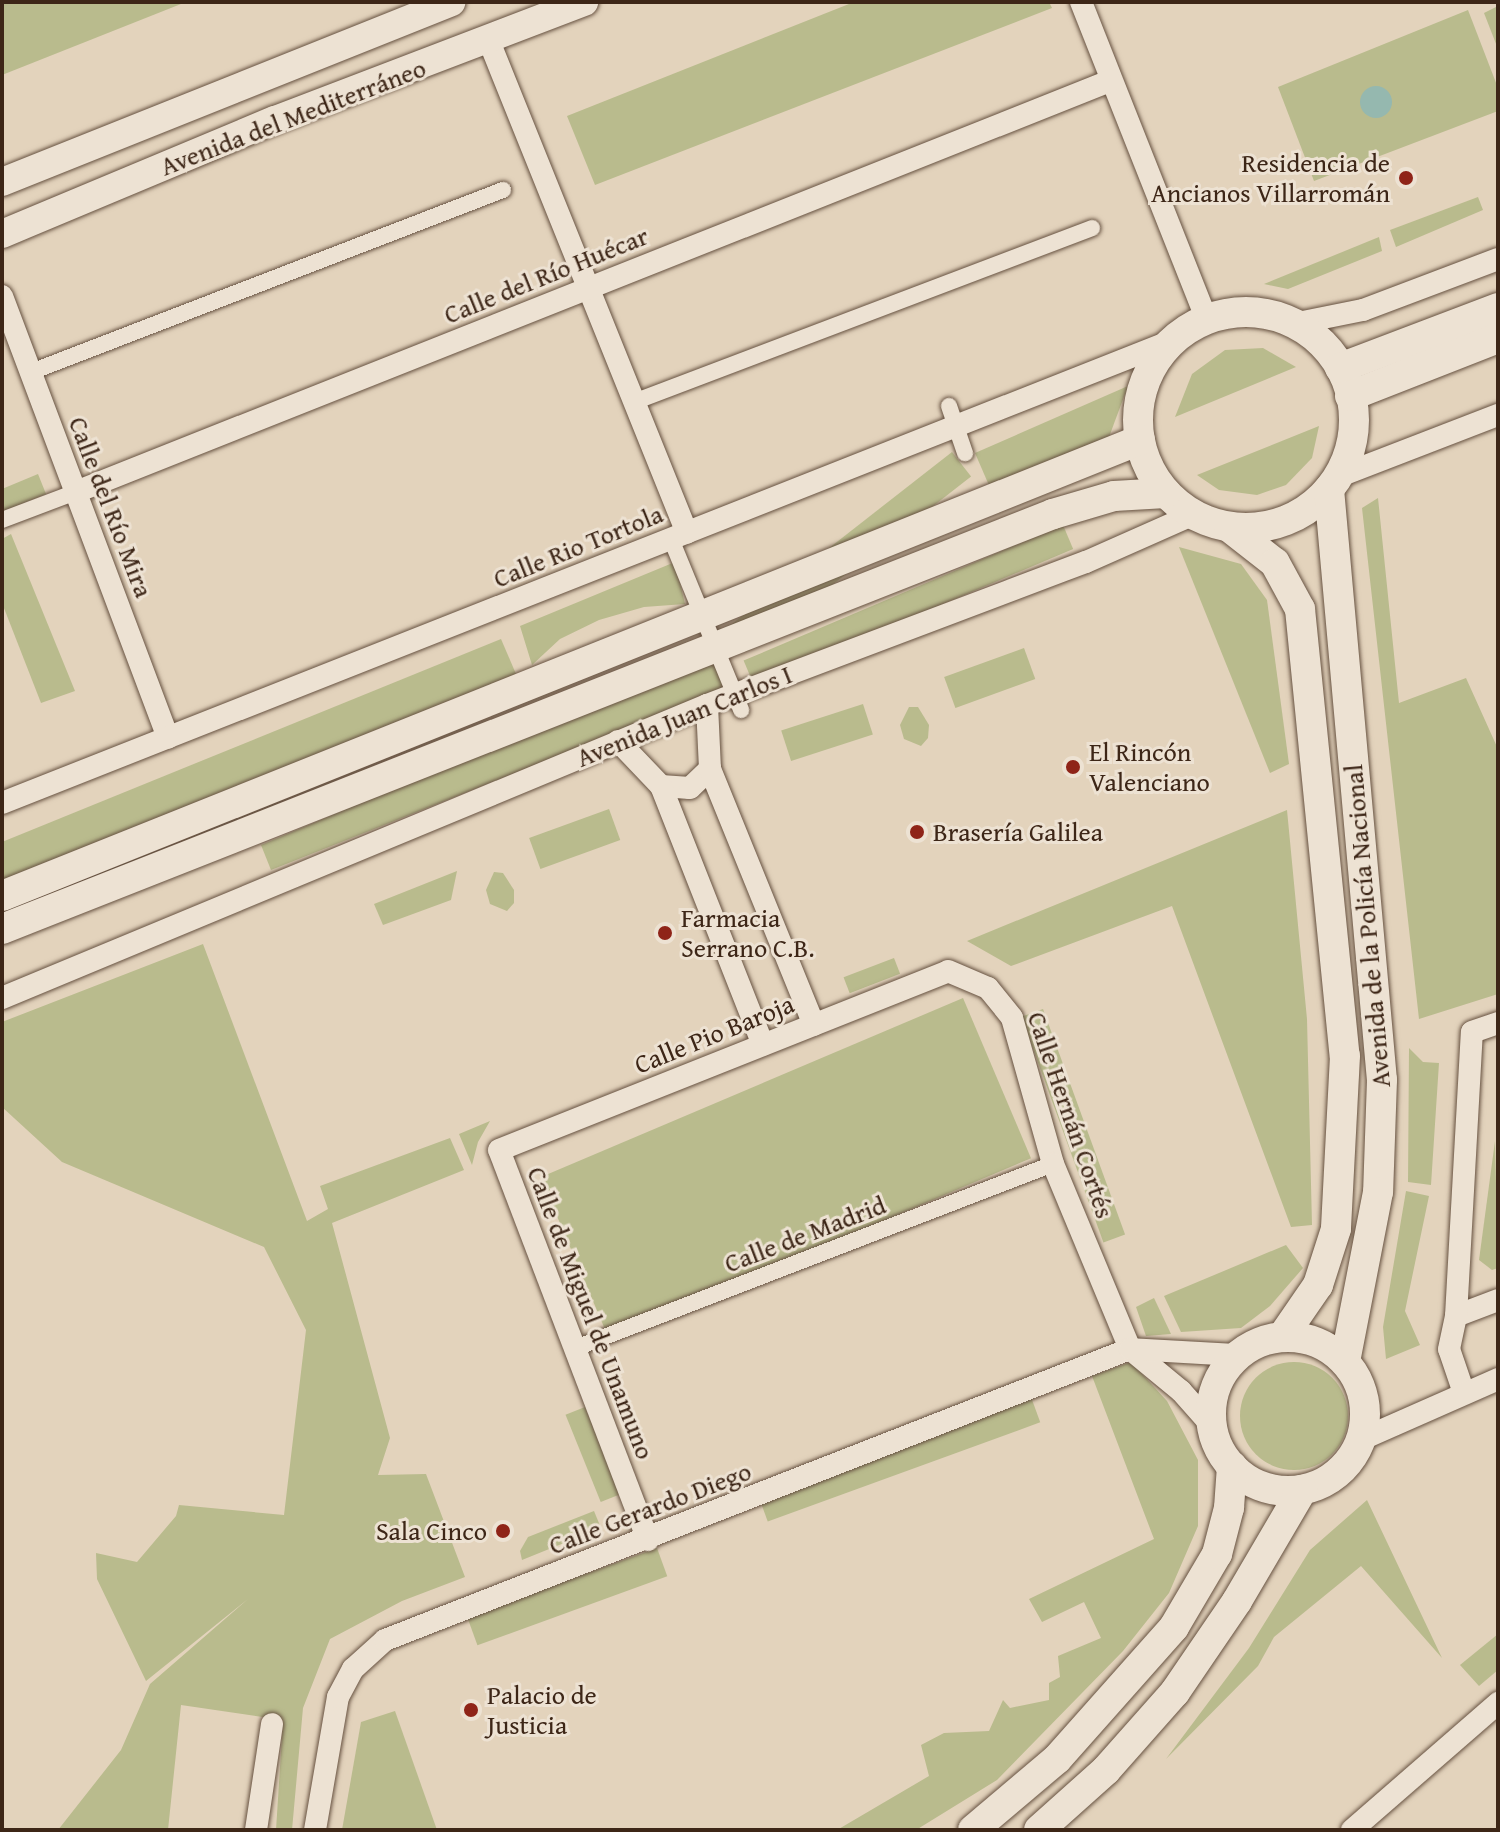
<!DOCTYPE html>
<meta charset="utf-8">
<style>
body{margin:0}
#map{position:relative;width:1500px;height:1832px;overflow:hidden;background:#e3d3bc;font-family:"Gentium Book Plus",serif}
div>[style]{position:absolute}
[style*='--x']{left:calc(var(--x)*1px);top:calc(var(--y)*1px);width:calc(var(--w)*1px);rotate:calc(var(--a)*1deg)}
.green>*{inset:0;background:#b9bb8d;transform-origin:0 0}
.round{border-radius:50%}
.water>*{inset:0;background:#95b8af}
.roads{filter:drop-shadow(0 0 2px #665140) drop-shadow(0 0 2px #665140)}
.pedestrian>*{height:16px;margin:-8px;padding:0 8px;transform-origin:8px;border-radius:8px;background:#ede2d3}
.minor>*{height:22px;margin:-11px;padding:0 11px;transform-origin:11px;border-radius:11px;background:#ede2d3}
.tertiary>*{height:28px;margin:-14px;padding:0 14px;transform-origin:14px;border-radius:14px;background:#ede2d3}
.secondary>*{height:30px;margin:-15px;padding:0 15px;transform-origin:15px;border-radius:15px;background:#ede2d3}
.secondary>.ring{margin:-15px;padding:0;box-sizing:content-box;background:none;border:30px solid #ede2d3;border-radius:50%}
.dots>*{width:22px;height:22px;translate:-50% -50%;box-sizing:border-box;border:4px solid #ede2d3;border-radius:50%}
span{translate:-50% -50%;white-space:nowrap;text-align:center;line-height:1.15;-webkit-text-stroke:6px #ede2d3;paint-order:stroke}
.street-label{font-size:26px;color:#3d2617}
.poi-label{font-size:26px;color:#3d2617}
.right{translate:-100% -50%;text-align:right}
.left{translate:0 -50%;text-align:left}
.frame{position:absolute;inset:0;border:4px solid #3d2617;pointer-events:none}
</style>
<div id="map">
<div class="green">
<div style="clip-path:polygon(2px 2px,186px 2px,2px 75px)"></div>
<div style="clip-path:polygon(854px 2px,1049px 2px,1052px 8px,595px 185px,567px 116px)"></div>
<div style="clip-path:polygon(1498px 6px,1498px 49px,1484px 13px)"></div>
<div style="clip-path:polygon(1468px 10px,1498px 88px,1498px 111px,1314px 181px,1278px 87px)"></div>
<div style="clip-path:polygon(1478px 197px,1483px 210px,1396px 247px,1390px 230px)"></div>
<div style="clip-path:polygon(1379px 237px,1382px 251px,1288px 289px,1264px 284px)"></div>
<div style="clip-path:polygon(1263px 348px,1296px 367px,1175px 417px,1192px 374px,1225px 350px)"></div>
<div style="clip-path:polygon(1128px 386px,1109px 437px,991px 490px,975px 453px)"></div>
<div style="clip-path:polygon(1319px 426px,1312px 458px,1286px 485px,1257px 495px,1219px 490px,1197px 475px)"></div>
<div style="left:952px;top:452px;width:31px;height:284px;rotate:52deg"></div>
<div style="clip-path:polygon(38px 474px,46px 494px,2px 512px,2px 489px)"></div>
<div style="clip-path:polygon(1378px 498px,1399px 703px,1466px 678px,1498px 749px,1498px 994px,1419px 1019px,1362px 508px)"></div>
<div style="left:1063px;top:525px;width:26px;height:347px;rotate:67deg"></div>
<div style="clip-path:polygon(11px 534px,75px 691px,41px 703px,2px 603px,2px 539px)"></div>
<div style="clip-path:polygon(1179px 547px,1241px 564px,1267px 600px,1289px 764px,1270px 773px)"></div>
<div style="clip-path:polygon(675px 562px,685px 604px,644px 607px,599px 620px,560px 639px,532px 665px,520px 626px)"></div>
<div style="clip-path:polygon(501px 639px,519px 681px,2px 880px,2px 842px)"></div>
<div style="left:1024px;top:648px;width:33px;height:85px;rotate:70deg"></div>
<div style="clip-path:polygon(711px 656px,726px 689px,271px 870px,261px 845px)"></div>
<div style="left:863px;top:704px;width:32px;height:86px;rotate:72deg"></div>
<div style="clip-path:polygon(909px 707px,918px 707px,929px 725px,928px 738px,921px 746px,904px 739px,900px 725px)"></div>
<div style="left:609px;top:809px;width:33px;height:85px;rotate:70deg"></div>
<div style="clip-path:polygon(1287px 810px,1307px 1019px,1312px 1225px,1291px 1227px,1172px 906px,1011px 966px,967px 941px)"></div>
<div style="clip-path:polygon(457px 871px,451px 900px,383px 925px,374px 904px)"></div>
<div style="clip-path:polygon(494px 872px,503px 873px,514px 890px,514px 903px,507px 911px,490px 904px,486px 890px)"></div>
<div style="clip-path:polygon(203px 944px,307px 1221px,328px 1209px,320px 1186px,450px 1138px,464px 1170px,332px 1223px,390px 1438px,378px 1475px,426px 1474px,465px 1577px,402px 1601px,330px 1639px,303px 1708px,292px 1830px,276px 1830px,283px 1720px,181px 1705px,168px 1830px,58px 1830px,121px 1750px,150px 1684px,248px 1599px,146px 1681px,97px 1579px,96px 1553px,137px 1562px,176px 1516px,179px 1505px,284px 1515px,306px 1330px,264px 1247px,62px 1162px,2px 1107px,2px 1022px)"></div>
<div style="left:894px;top:958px;width:17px;height:54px;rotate:69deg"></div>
<div style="left:963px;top:998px;width:174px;height:459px;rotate:67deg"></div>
<div style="left:1043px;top:1009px;width:240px;height:23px;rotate:70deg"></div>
<div style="clip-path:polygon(1409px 1048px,1423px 1062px,1439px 1063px,1431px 1185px,1408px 1182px)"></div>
<div style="clip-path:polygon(490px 1121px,478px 1142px,472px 1165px,459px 1134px)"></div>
<div style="clip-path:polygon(1495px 1141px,1498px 1268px,1492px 1270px,1479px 1260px)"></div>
<div style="clip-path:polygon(1406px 1191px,1429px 1196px,1405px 1311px,1420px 1345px,1386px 1359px,1383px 1327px)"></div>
<div style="clip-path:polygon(1286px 1245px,1303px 1268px,1270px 1306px,1241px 1328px,1181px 1332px,1164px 1296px)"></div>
<div style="clip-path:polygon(1154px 1298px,1171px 1334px,1146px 1336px,1136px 1307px)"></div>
<div class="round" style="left:1240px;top:1362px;width:108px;height:108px"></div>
<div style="clip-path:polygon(1131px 1362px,1167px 1401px,1198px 1460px,1198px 1526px,1169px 1593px,1123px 1651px,997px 1780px,916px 1830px,837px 1830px,929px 1776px,921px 1745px,944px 1733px,989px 1731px,1003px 1700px,1010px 1708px,1049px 1700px,1049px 1683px,1060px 1677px,1058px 1656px,1101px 1638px,1084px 1602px,1042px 1622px,1029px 1599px,1154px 1539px,1092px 1376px)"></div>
<div style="left:1031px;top:1397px;width:27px;height:290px;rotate:70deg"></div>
<div style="left:585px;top:1407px;width:94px;height:21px;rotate:68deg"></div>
<div style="clip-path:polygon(1367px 1500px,1442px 1658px,1361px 1566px,1274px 1637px,1258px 1666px,1166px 1759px,1249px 1648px,1310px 1550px)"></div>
<div style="clip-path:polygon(594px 1511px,601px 1528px,522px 1560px,520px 1551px,528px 1537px)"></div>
<div style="left:657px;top:1548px;width:30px;height:202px;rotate:70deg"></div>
<div style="clip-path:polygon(1498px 1634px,1498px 1670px,1479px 1686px,1460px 1665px)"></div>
<div style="clip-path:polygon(395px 1711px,437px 1830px,342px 1830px,361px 1722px)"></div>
</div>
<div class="water">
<div class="round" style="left:1360px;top:86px;width:32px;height:32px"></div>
</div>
<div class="roads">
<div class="pedestrian">
<div style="--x:31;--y:372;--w:506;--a:-21.09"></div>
<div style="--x:634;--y:402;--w:490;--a:-20.8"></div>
<div style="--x:949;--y:406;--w:50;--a:71.2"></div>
<div style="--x:2;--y:520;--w:79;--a:-20.7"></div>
<div style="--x:671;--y:539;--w:185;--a:67.7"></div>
<div style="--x:573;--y:1349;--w:514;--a:-21.08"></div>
</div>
<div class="minor">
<div style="--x:1081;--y:2;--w:342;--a:68.4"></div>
<div style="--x:489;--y:41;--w:530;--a:68.08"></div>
<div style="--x:2;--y:296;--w:472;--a:69.4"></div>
<div style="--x:1293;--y:324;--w:71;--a:-11.3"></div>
<div style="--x:1363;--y:310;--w:144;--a:-20.7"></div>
<div style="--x:1337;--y:477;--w:173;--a:-21.1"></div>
<div style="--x:76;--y:492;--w:1113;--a:-21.68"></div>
<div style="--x:618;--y:741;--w:62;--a:46.3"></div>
<div style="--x:661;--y:786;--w:29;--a:4"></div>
<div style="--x:690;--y:788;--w:28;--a:-44"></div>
<div style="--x:710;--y:769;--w:64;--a:-92.7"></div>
<div style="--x:710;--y:769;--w:276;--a:67.9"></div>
<div style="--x:661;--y:786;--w:278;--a:68.5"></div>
<div style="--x:2;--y:803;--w:1260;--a:-21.56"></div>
<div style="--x:2;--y:998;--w:763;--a:-22.57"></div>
<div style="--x:707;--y:705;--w:405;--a:-20.7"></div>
<div style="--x:1086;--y:562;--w:116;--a:-23.9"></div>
<div style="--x:1456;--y:1316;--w:45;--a:-20.9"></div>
<div style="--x:1464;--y:1393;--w:46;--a:-108.8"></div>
<div style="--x:1449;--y:1349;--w:34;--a:-78"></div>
<div style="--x:1456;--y:1316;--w:284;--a:-86.8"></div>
<div style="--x:1472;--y:1032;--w:28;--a:-19"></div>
<div style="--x:1360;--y:1440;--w:151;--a:-23.8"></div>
<div style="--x:648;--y:1540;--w:417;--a:-110.9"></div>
<div style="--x:499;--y:1150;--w:483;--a:-21.7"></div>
<div style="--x:948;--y:971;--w:43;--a:23"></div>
<div style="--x:988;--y:988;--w:38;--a:51"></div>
<div style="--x:1012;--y:1018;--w:152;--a:74.3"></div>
<div style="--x:1053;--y:1164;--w:200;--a:67.4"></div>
<div style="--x:1130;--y:1349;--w:66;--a:39.5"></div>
<div style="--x:1181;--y:1391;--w:48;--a:48.4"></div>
<div style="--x:256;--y:1830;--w:107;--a:-81.4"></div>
<div style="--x:315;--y:1830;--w:135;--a:-80.2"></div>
<div style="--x:338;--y:1697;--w:32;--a:-62"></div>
<div style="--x:353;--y:1669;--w:43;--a:-42.2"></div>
<div style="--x:385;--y:1640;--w:800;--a:-21.34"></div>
<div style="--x:1130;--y:1349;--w:108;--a:3.2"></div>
<div style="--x:1352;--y:1830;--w:194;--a:-41"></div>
</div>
<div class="tertiary">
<div style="--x:2;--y:182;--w:484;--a:-21.8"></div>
<div style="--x:2;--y:234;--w:296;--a:-22.7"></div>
<div style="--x:275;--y:120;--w:331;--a:-20.9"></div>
</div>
<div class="secondary">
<div class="ring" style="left:1138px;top:312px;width:186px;height:186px"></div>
<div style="--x:1340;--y:368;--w:169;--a:-20.8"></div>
<div style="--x:1350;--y:396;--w:159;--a:-21.4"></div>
<div style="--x:1329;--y:489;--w:593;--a:84.88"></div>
<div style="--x:1382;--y:1080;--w:112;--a:92"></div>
<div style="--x:1378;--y:1192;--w:172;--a:101"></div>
<div style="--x:1229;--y:527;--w:58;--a:38"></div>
<div style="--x:1275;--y:563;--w:52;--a:61.5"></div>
<div style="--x:1300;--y:609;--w:449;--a:84.3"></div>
<div style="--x:1345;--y:1056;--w:173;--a:93"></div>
<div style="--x:1336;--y:1229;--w:59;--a:107.8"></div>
<div style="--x:1318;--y:1285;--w:62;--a:124.5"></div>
<div style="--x:2;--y:896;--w:1226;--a:-21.84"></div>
<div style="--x:2;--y:929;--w:1130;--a:-21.55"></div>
<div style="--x:1053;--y:514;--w:64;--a:-16.4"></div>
<div style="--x:1114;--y:496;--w:52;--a:-3.3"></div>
<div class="ring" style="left:1211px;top:1337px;width:124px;height:124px"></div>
<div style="--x:973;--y:1830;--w:110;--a:-40.2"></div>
<div style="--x:1057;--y:1759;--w:176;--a:-48.4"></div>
<div style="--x:1174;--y:1627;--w:85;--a:-59.5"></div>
<div style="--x:1217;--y:1554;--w:48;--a:-75.4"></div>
<div style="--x:1229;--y:1508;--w:42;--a:-85.9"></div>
<div style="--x:1039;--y:1830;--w:90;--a:-41.8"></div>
<div style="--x:1106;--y:1770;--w:104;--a:-48.5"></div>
<div style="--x:1175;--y:1692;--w:110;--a:-55.7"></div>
<div style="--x:1237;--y:1601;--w:129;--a:-59.6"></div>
</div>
</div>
<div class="dots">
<div style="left:1406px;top:178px;background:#8f2418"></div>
<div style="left:1073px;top:767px;background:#8f2418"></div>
<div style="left:917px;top:832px;background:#8f2418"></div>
<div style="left:665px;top:933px;background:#8f2418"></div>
<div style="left:503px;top:1531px;background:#8f2418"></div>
<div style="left:471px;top:1710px;background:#8f2418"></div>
</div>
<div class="street-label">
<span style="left:293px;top:117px;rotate:-21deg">Avenida del Mediterráneo</span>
<span style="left:546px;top:275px;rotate:-22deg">Calle del Río Huécar</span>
<span style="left:111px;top:507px;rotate:69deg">Calle del Río Mira</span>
<span style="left:578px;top:546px;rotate:-22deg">Calle Rio Tortola</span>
<span style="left:684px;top:716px;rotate:-22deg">Avenida Juan Carlos I</span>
<span style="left:1367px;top:926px;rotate:-95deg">Avenida de la Policía Nacional</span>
<span style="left:714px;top:1034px;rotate:-22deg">Calle Pio Baroja</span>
<span style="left:1071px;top:1115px;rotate:71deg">Calle Hernán Cortés</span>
<span style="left:805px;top:1234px;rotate:-21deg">Calle de Madrid</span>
<span style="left:591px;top:1313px;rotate:69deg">Calle de Miguel de Unamuno</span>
<span style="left:650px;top:1508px;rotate:-21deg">Calle Gerardo Diego</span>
</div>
<div class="poi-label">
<span class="right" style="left:1390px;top:178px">Residencia de<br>Ancianos Villarromán</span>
<span class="left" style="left:1089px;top:767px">El Rincón<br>Valenciano</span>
<span class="left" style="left:933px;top:832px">Brasería Galilea</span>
<span class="left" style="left:681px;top:933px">Farmacia<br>Serrano C.B.</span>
<span class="right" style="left:487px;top:1531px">Sala Cinco</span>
<span class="left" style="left:487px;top:1710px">Palacio de<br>Justicia</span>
</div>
<div class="frame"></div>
</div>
